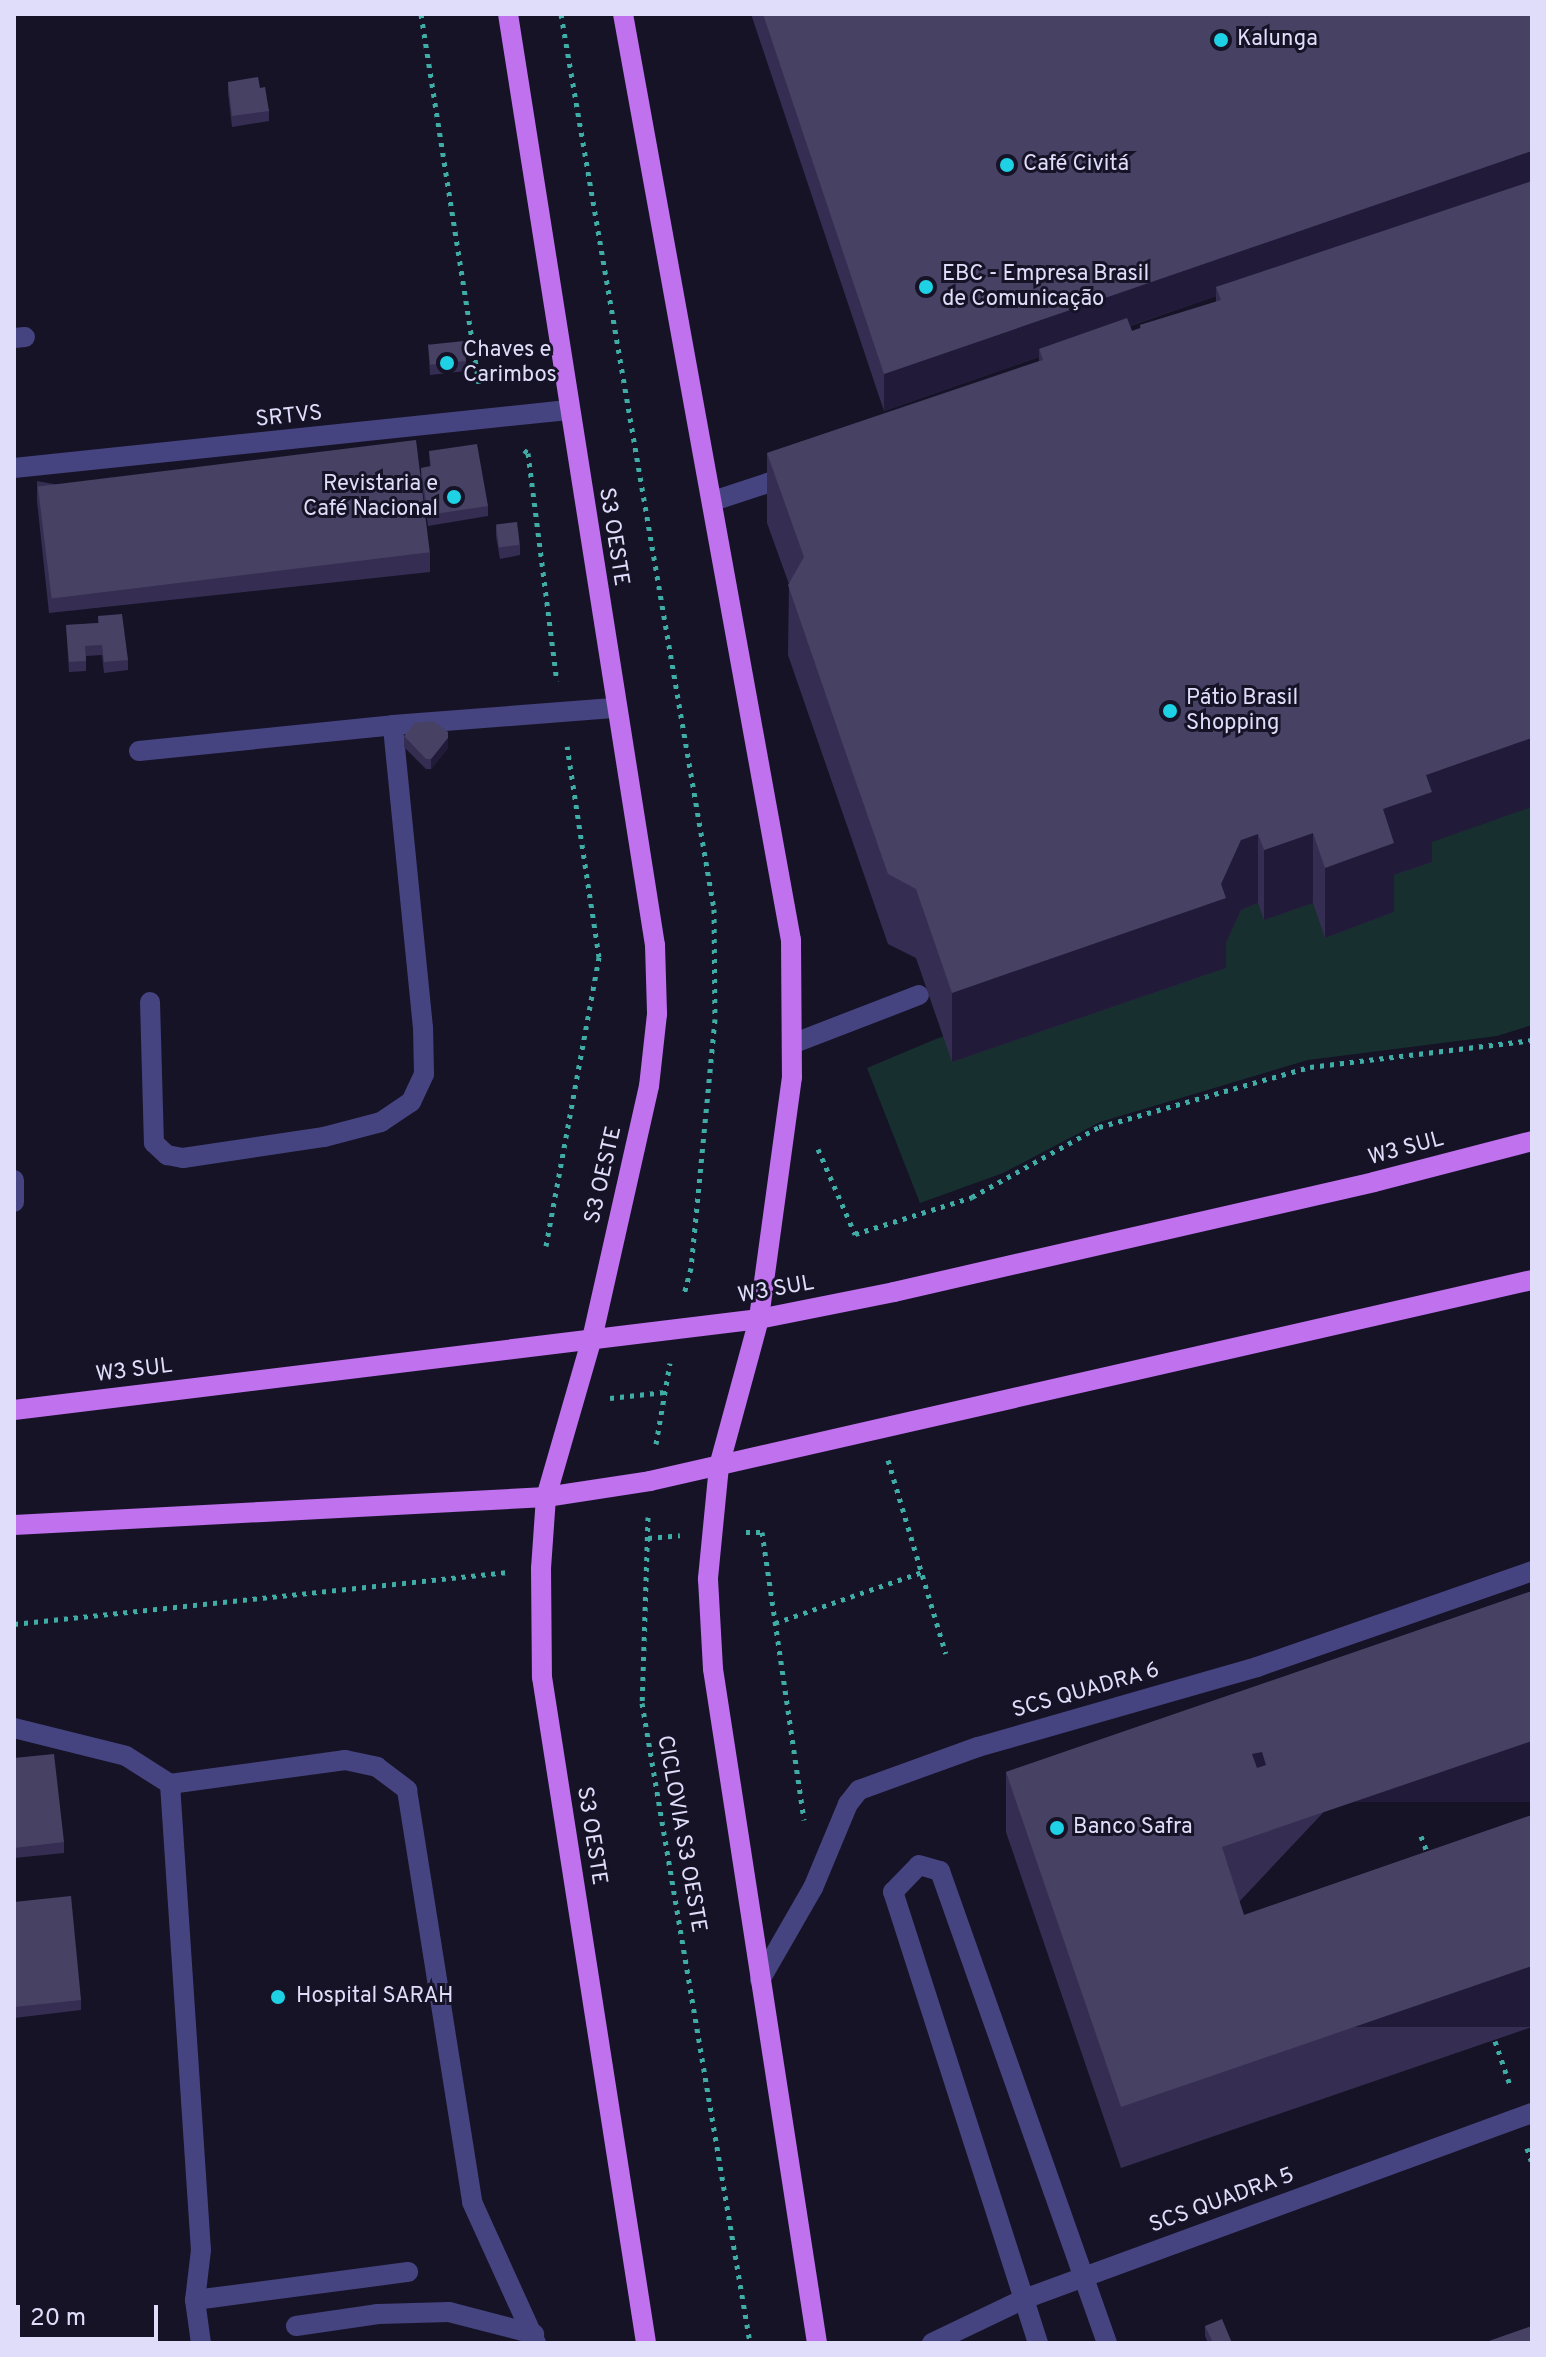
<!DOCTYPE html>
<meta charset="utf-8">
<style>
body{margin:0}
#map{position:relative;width:1546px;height:2357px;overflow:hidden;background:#161327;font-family:Overpass,sans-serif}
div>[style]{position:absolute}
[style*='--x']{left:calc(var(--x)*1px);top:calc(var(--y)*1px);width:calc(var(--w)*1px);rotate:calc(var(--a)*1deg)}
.green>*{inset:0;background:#17302f}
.path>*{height:5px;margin-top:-2.5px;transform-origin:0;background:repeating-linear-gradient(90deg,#3fada6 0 4px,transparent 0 10px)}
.minor>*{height:20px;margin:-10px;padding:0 10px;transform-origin:10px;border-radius:10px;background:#464480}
.major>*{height:20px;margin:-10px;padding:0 10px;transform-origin:10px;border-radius:10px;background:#bf71ee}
.wall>*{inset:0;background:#352e52}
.shaded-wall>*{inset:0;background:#211b39;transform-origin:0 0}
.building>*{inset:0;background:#474164;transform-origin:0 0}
.dots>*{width:22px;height:22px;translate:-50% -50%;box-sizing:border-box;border:4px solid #161327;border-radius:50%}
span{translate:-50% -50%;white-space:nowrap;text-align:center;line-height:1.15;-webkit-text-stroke:6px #161327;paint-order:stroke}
.poi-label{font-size:22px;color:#e0ddfb}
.left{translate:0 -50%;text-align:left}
.right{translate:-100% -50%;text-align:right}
.street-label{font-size:22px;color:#e0ddfb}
.frame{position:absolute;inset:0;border:16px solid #e0ddfb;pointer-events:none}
.scale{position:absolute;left:16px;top:2305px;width:142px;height:36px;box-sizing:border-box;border:4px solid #e0ddfb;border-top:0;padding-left:10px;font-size:24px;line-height:28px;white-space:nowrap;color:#e0ddfb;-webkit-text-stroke:6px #161327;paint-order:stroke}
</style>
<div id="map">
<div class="green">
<div style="clip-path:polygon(1532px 788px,1532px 1025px,1497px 1036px,1308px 1060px,1100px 1122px,1003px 1173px,920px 1203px,867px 1068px,936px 1039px,1202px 948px,1225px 883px)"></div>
</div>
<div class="path">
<div style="--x:421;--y:14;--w:375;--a:81.1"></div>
<div style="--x:561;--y:14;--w:908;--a:80.3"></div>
<div style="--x:714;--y:909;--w:110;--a:89.5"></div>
<div style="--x:715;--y:1019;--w:250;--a:95.5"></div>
<div style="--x:691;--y:1268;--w:27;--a:105"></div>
<div style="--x:524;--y:450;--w:5;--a:37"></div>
<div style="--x:528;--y:453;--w:230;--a:82.8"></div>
<div style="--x:818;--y:1149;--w:93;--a:66.5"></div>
<div style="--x:855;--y:1234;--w:123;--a:-17.5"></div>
<div style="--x:972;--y:1197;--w:145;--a:-28.9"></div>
<div style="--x:1099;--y:1127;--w:219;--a:-15.9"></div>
<div style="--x:1310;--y:1067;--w:224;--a:-6.9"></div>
<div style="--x:546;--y:1246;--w:294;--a:-79.6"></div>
<div style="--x:599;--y:957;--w:213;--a:-98.6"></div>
<div style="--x:610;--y:1398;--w:55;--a:-6.2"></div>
<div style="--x:656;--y:1444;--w:82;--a:-80.2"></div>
<div style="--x:888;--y:1460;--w:202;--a:73.4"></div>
<div style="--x:648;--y:1517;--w:186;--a:91.8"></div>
<div style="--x:642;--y:1703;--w:649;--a:80.42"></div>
<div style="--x:746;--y:1532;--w:16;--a:0"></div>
<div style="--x:762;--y:1532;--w:291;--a:81.7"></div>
<div style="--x:648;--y:1538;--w:32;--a:-5"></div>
<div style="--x:775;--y:1623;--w:156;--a:-19.1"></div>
<div style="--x:14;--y:1624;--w:497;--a:-6"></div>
<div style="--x:1421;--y:1836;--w:22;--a:69"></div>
<div style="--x:1495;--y:2041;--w:46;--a:71.2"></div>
<div style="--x:1527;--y:2148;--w:16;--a:72"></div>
</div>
<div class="minor">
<div style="--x:14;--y:338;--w:11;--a:-5"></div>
<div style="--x:14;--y:468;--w:557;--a:-5.98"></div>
<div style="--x:713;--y:501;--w:83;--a:-18.2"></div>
<div style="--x:139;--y:751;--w:255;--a:-5.8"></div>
<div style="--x:393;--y:725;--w:224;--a:-4.4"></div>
<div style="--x:150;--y:1002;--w:141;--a:88.4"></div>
<div style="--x:154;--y:1143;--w:18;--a:43"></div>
<div style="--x:167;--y:1155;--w:16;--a:11"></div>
<div style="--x:183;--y:1158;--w:143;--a:-8.5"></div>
<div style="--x:324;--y:1137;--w:59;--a:-14.7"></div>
<div style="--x:381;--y:1122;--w:36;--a:-34"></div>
<div style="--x:411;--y:1102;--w:31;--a:-65"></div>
<div style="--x:424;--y:1074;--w:46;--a:-91.2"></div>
<div style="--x:423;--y:1028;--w:304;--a:-95.7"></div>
<div style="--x:792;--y:1044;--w:136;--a:-21.1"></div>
<div style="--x:14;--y:1180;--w:22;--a:90"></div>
<div style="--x:14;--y:1728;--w:115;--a:14"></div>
<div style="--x:126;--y:1756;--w:52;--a:32.5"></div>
<div style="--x:170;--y:1784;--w:177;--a:-7.8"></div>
<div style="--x:345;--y:1760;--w:33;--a:12"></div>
<div style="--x:377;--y:1767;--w:38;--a:37"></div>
<div style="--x:407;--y:1790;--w:417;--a:81"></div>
<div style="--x:472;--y:2202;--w:155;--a:65.6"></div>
<div style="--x:170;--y:1784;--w:467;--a:86.2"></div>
<div style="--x:201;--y:2250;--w:50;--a:96.8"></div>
<div style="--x:195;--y:2300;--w:43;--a:82.1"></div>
<div style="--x:760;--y:1980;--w:106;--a:-60.1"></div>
<div style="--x:813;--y:1888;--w:91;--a:-67.4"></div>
<div style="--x:848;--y:1804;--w:18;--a:-52"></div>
<div style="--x:859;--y:1790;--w:127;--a:-19.9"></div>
<div style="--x:978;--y:1747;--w:290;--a:-16"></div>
<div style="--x:1257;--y:1667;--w:291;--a:-19.2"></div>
<div style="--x:195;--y:2300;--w:215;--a:-7.5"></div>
<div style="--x:296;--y:2326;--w:83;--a:-8.3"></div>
<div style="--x:378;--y:2314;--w:71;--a:-1.6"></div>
<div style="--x:449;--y:2312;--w:88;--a:14.5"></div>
<div style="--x:932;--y:2343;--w:102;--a:-25.6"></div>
<div style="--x:1024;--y:2299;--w:541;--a:-20.11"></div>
<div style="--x:1038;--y:2343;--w:474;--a:-107.8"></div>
<div style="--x:893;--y:1892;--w:37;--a:-46"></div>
<div style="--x:919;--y:1865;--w:22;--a:16"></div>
<div style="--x:940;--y:1871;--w:501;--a:70.52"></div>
</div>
<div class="major">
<div style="--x:508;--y:14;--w:943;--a:81.03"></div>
<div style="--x:655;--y:945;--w:69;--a:88.3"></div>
<div style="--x:657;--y:1014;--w:72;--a:96.3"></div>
<div style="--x:649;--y:1086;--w:258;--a:102.7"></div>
<div style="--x:592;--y:1338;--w:166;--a:106.1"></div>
<div style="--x:546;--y:1497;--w:71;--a:94"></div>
<div style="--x:541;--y:1568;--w:109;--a:89.5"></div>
<div style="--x:542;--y:1677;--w:674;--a:81.12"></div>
<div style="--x:623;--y:14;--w:941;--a:79.72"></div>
<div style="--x:791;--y:940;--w:137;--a:89.6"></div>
<div style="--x:792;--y:1077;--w:244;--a:97.8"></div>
<div style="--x:759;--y:1319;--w:152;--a:105.2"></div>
<div style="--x:719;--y:1466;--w:114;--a:95.6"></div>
<div style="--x:708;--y:1579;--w:90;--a:86.8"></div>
<div style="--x:713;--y:1669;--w:682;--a:81.23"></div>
<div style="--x:14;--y:1410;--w:751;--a:-6.96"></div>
<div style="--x:759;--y:1319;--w:138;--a:-11.3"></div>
<div style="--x:894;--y:1292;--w:492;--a:-12.9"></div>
<div style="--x:1374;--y:1182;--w:163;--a:-14.5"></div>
<div style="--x:14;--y:1525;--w:533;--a:-3.01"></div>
<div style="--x:546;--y:1497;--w:105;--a:-8.7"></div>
<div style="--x:650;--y:1481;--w:905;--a:-12.84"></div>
</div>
<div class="wall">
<div style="clip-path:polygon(evenodd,751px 14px,1532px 14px,1432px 842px,1432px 862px,1394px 875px,1394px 912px,1325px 938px,1313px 903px,1264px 920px,1258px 903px,1241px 910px,1226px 943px,1226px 968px,952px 1062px,916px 958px,888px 944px,788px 655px,789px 584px,767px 523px,767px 453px,1039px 361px,1039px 357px,884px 411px,751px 14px,1216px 296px,1216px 302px,1140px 325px,1140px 328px,1132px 331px,1130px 326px,1216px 296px)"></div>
<div style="clip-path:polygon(228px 82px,260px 88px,269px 111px,269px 121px,232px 127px,228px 92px)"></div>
<div style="clip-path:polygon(428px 344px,466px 361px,466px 371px,430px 375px)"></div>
<div style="clip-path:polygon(429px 451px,488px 506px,488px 516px,428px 526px,421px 478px,421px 468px,430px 467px)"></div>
<div style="clip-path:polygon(37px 481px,430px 552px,430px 572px,49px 613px,37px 501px)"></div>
<div style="clip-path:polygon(496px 526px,520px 545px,520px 555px,500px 559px,496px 536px)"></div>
<div style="clip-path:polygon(98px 616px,128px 660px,128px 670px,104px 673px,102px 655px,86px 656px,86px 671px,69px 672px,66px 625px,98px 623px)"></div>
<div style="clip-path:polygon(404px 736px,448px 748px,431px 769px,426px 769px,404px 747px)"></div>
<div style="clip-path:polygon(1532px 1591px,1239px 1902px,1244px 1915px,1532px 1815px,1532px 2027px,1121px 2168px,1006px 1832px,1006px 1772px)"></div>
<div style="clip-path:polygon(14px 1758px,64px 1842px,64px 1853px,14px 1858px)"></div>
<div style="clip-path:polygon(14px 1902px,81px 2000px,81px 2010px,14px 2018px)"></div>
<div style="clip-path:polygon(1205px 2326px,1232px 2343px,1208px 2343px,1205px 2336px)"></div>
</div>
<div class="shaded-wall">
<div style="clip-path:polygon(1532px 151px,1532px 188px,1216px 287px,1216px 296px,1042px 356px,1039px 349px,1039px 357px,884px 411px,884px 374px)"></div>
<div style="clip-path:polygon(448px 738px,448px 748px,431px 769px,431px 759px)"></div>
<div style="clip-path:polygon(1532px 738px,1532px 807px,1432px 842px,1432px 862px,1394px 875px,1394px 912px,1325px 938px,1325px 868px,1383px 809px,1426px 775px)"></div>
<div style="clip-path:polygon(1313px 833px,1313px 903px,1264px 920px,1264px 850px)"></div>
<div style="clip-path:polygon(1258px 834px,1258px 903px,1241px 910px,1226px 943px,1226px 968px,952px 1062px,952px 993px,1241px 840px)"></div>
<div style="left:1532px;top:1741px;width:61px;height:328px;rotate:90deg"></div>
<div style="clip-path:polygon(1262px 1752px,1262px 1813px,1252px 1754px)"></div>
<div style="left:1532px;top:1966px;width:61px;height:435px;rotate:90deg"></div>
</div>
<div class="building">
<div style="clip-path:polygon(763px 14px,1532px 14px,1532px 151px,884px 374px)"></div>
<div style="clip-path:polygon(258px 77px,260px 88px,265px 87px,269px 111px,232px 116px,228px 82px)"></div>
<div style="clip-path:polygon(1532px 181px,1532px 738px,1426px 775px,1432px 792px,1383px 809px,1394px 843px,1325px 868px,1313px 833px,1264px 850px,1258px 834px,1241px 840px,1221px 884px,1226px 898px,952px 993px,916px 889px,888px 874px,850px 765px,788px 585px,804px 557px,767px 453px,1043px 360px,1039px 349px,1127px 318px,1132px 331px,1141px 328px,1140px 325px,1221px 300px,1216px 287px)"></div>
<div style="left:464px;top:341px;width:20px;height:36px;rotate:84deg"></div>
<div style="left:416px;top:440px;width:113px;height:381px;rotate:83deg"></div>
<div style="clip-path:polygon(477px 444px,488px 506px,428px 515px,421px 468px,431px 466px,429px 451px)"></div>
<div style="left:517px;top:522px;width:23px;height:21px;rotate:83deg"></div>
<div style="clip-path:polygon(122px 614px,128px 660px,104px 662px,102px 645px,85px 646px,86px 661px,69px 662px,66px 625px,99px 623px,98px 616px)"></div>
<div style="clip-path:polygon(433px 721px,448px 732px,448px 738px,431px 759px,426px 759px,404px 736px,415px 723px)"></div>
<div style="clip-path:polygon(evenodd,1532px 1591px,1532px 1741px,1222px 1847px,1244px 1915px,1532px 1815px,1532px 1966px,1121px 2107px,1006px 1772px,1532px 1591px,1262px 1752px,1266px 1765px,1257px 1768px,1252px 1754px,1262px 1752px)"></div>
<div style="clip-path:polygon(54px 1754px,64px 1842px,14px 1848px,14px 1758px)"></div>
<div style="clip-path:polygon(71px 1896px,81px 2000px,14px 2007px,14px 1902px)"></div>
<div style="clip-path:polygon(1222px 2319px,1232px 2343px,1213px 2343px,1205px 2326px)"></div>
<div style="clip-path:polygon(1532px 2326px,1532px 2343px,1483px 2343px)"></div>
</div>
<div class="dots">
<div style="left:1221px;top:40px;background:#1fd1e4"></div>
<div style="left:1007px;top:165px;background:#1fd1e4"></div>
<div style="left:926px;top:287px;background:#1fd1e4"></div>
<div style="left:447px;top:363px;background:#1fd1e4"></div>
<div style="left:454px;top:497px;background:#1fd1e4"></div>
<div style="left:1170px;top:711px;background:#1fd1e4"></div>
<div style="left:1057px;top:1828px;background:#1fd1e4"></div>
<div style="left:278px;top:1997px;background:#1fd1e4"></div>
</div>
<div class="poi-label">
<span class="left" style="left:1237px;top:40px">Kalunga</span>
<span class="left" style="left:1023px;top:165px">Café Civitá</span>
<span class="left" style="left:942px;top:287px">EBC - Empresa Brasil<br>de Comunicação</span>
<span class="left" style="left:463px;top:363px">Chaves e<br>Carimbos</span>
<span class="right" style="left:438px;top:497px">Revistaria e<br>Café Nacional</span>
<span class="left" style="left:1186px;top:711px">Pátio Brasil<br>Shopping</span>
<span class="left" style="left:1073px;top:1828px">Banco Safra</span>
<span class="left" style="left:296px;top:1997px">Hospital SARAH</span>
</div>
<div class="street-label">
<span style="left:289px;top:417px;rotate:-6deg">SRTVS</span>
<span style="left:613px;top:537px;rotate:81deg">S3 OESTE</span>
<span style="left:1406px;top:1149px;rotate:-15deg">W3 SUL</span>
<span style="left:604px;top:1175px;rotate:-77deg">S3 OESTE</span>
<span style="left:776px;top:1290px;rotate:-10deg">W3 SUL</span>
<span style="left:134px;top:1371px;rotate:-7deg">W3 SUL</span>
<span style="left:1086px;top:1691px;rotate:-16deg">SCS QUADRA 6</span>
<span style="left:681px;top:1834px;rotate:80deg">CICLOVIA S3 OESTE</span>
<span style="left:591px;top:1836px;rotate:81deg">S3 OESTE</span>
<span style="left:1222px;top:2201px;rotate:-20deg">SCS QUADRA 5</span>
</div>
<div class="frame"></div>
<div class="scale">20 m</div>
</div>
